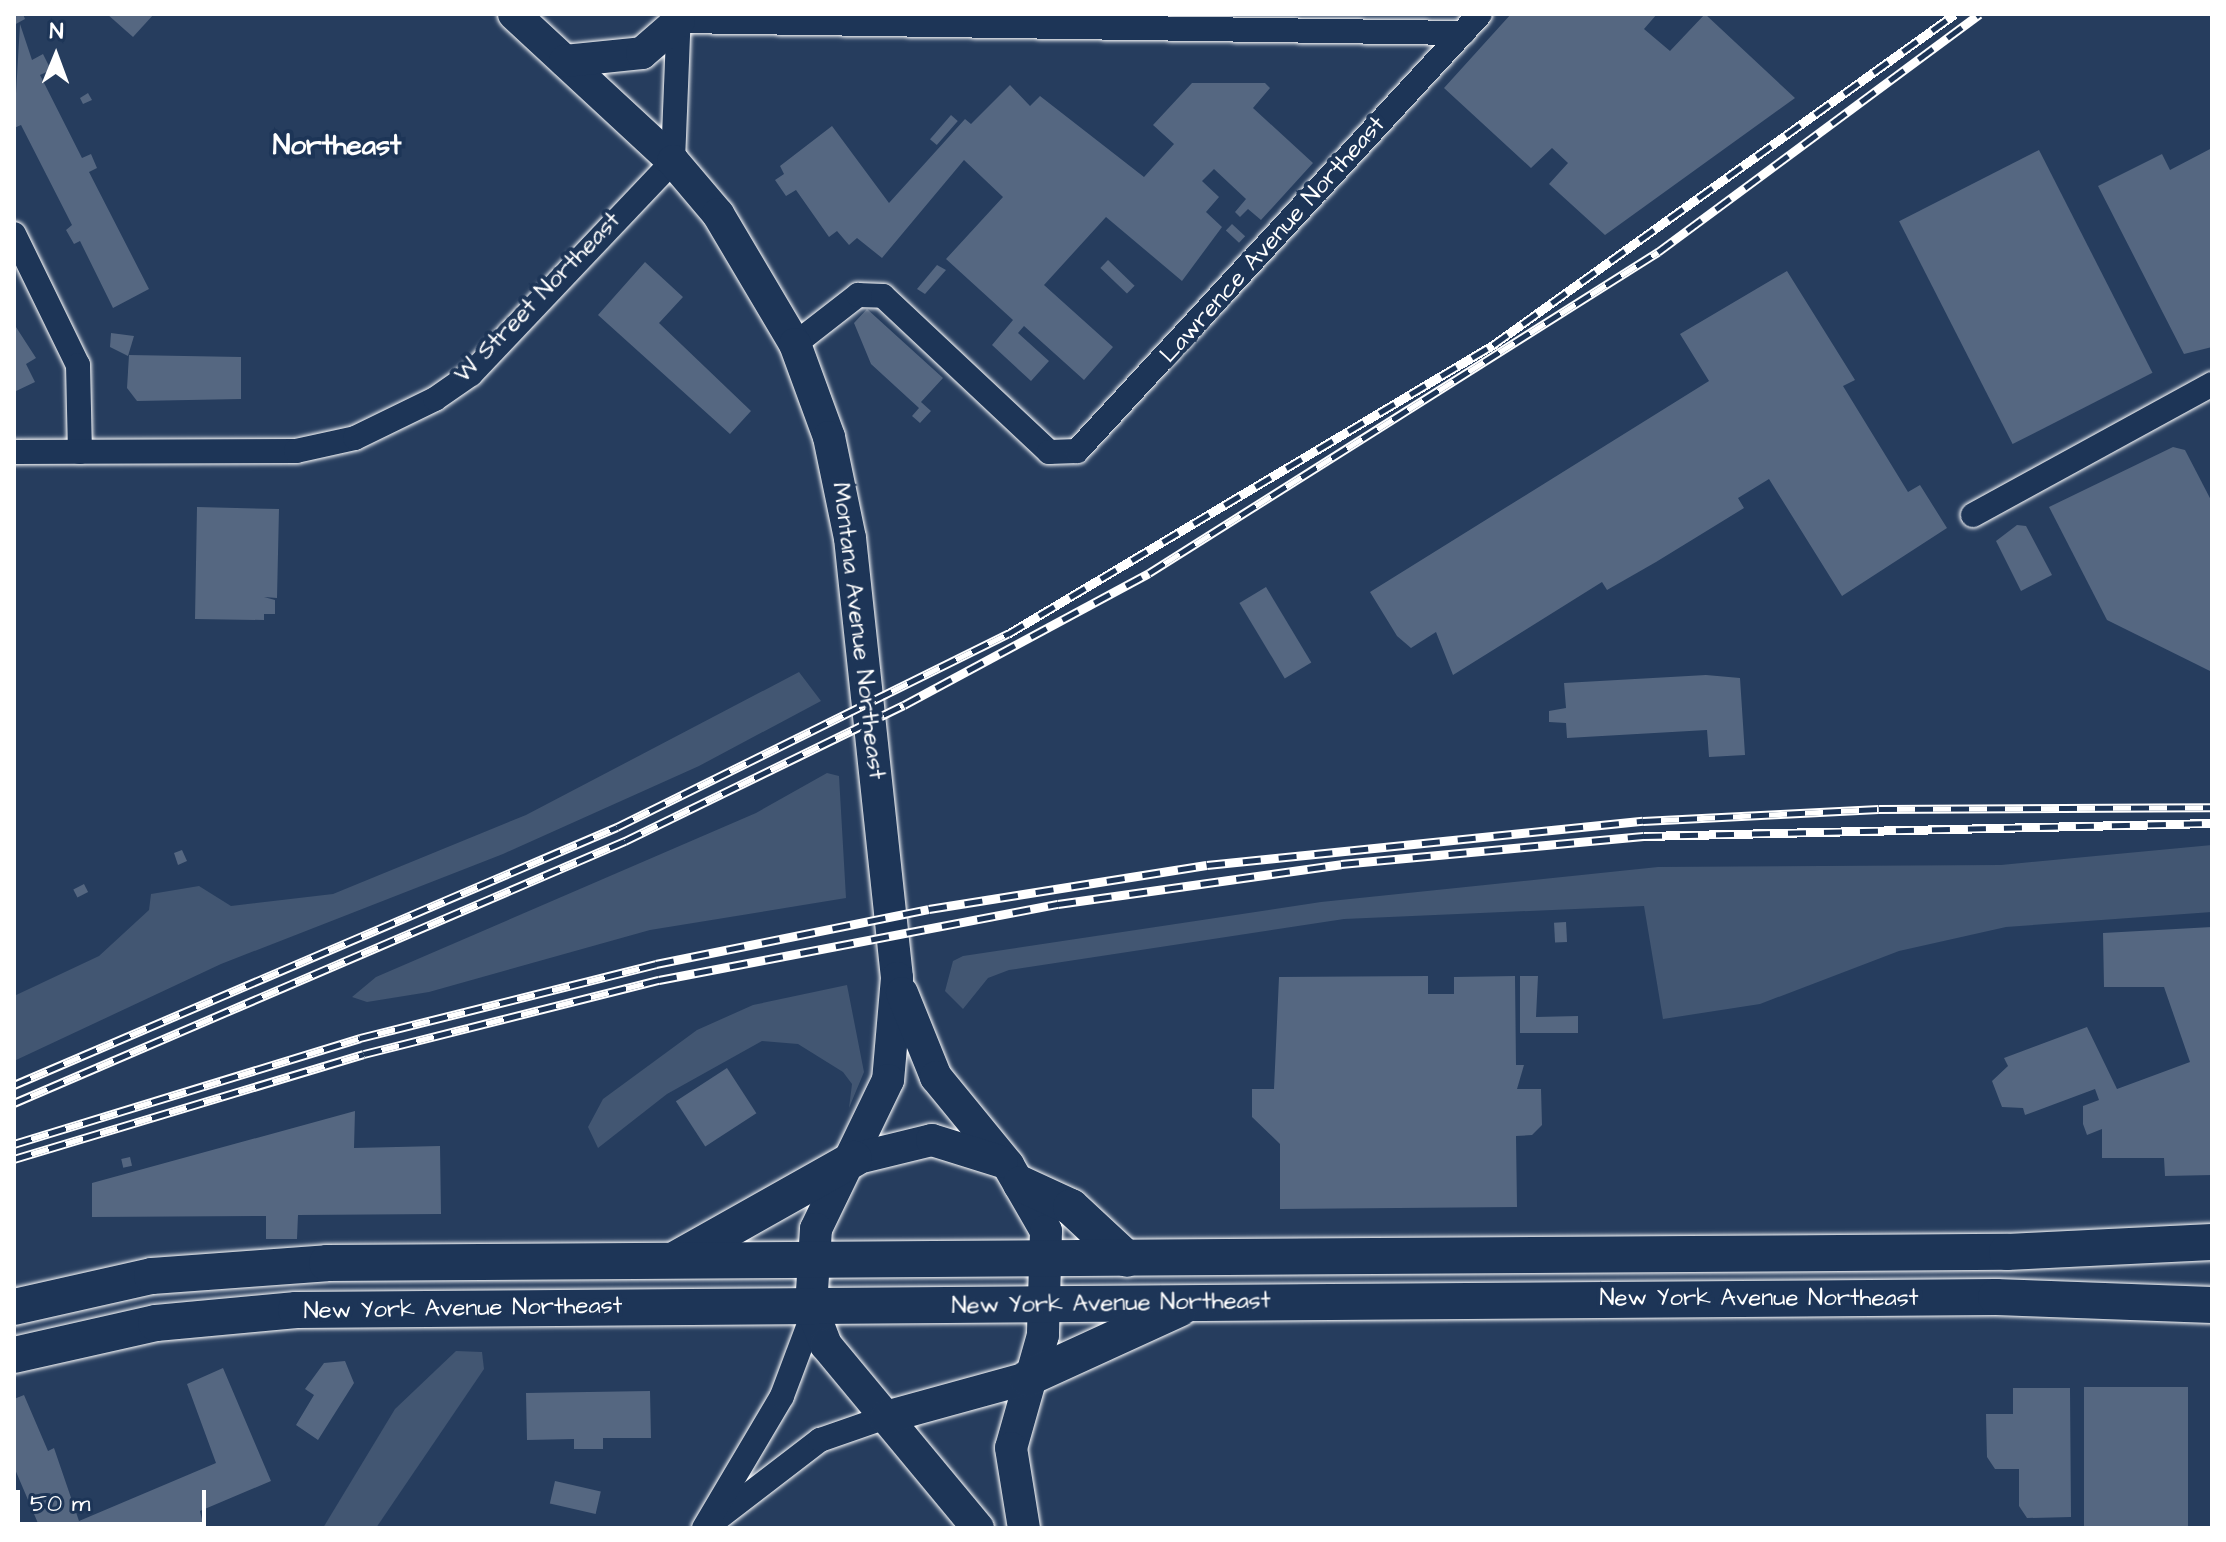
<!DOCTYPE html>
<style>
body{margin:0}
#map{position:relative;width:2226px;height:1542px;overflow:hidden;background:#263d5e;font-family:"Architects Daughter",sans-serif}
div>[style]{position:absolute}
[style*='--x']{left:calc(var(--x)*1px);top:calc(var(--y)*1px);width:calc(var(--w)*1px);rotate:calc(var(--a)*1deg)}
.green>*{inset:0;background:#425672}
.building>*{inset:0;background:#556781;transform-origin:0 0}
.roads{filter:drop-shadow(0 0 2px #fff) drop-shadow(0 0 2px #fff)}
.minor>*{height:24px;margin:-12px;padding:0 12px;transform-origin:12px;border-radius:12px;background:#1d3557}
.major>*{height:32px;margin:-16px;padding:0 16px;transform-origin:16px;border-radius:16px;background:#1d3557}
.highway>*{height:36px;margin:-18px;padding:0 18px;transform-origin:18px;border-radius:18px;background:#1d3557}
.rail>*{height:9px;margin-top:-4.5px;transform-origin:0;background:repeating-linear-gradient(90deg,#1d3557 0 18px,#fff 0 36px);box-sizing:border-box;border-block:2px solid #fff}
span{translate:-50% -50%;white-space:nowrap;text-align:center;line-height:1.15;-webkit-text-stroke:8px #1d3557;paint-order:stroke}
.street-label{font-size:24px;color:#fff}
.quarter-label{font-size:28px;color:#fff;font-weight:700}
.frame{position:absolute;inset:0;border:16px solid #fff;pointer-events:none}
.north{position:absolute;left:16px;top:16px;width:80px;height:80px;-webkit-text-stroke:6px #1d3557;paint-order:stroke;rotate:1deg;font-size:22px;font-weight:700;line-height:32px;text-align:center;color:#fff}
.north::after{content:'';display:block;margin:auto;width:28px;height:36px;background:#fff;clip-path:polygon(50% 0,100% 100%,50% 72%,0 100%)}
.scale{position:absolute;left:16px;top:1490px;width:190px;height:36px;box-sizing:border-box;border:4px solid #fff;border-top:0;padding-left:10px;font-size:24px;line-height:28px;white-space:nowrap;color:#fff;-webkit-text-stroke:6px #1d3557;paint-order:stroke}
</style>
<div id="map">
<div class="green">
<div style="clip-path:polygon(799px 672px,821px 701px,699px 766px,503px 854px,221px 964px,14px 1061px,14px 996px,99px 956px,149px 910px,151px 894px,199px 886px,231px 906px,333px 894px,526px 815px)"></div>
<div style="clip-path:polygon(827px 773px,839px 776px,846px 898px,650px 930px,429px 992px,367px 1002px,352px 997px,376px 977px,756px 813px)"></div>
<div style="clip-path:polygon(2212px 845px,2212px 912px,2006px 927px,1899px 951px,1760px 1004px,1663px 1019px,1644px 906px,1344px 919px,1009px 970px,988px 978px,963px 1009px,945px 991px,953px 961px,963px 956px,1321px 902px,1658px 867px,2001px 865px)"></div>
<div style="clip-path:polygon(847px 985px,864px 1072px,849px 1108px,852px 1084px,843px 1072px,798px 1044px,762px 1041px,667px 1094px,598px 1148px,588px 1127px,603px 1099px,697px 1030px,753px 1005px)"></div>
<div style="clip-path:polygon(456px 1351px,482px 1352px,484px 1369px,376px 1528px,323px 1528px,395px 1409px)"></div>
</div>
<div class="building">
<div style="clip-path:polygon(14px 14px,23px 14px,25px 19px,14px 25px)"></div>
<div style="clip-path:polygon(107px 14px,154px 14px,133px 37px)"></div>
<div style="clip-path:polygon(1511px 14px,1657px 14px,1644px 29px,1670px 51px,1705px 14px,1795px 98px,1605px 235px,1549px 184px,1568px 163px,1552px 148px,1531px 168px,1444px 88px)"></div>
<div style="clip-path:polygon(20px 24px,32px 60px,43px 54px,51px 70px,40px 75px,82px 158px,91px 154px,97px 168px,89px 172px,149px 289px,113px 308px,80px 241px,74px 244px,66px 230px,72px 225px,21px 125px,14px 128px)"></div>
<div style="clip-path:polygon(1192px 83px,1265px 83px,1270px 88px,1253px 108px,1313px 163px,1261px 220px,1248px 209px,1240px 217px,1235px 212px,1246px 199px,1214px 169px,1202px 181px,1219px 197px,1206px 212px,1222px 227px,1182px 281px,1106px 217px,1044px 285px,1113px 347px,1084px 380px,1024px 326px,1018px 333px,1049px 361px,1031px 381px,992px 345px,1013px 320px,946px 259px,1003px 197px,964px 160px,882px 258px,857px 238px,849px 245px,837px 231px,829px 237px,796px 190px,786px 196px,775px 180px,784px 174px,780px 166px,832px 126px,889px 203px,965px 119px,971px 124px,1010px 85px,1030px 106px,1040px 96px,1144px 177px,1174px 144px,1153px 125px)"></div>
<div style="clip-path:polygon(88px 93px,92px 100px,83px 104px,80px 98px)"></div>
<div style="left:951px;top:115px;width:9px;height:32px;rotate:41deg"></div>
<div style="clip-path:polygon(2212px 148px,2212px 347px,2184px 354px,2098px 186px,2162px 154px,2170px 170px)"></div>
<div style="left:2039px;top:150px;width:250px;height:157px;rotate:63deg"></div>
<div style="left:1232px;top:224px;width:18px;height:9px;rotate:43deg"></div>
<div style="left:1108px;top:260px;width:37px;height:11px;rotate:44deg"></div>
<div style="clip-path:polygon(645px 262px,683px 297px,659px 323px,751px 411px,730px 434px,598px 315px)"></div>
<div style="clip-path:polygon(937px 265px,946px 270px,925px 294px,917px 289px)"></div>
<div style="clip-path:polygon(1787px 271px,1855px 380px,1843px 386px,1908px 492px,1920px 485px,1947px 528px,1842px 596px,1769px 479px,1738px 498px,1744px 508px,1656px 562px,1607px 590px,1602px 582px,1453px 675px,1436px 632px,1411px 648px,1397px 636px,1370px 592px,1709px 381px,1680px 334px)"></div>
<div style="clip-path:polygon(867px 309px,943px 378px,921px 402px,931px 411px,920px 423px,912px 416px,919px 408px,871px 364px,854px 323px)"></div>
<div style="clip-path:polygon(14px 324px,36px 358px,26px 364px,35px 382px,14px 392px)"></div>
<div style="clip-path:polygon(111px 333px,134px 336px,128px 356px,110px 347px)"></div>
<div style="clip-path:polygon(129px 355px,241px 357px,241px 399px,137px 401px,127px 388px)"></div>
<div style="clip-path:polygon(2173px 447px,2185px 450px,2212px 502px,2212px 672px,2107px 620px,2049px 507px)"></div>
<div style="clip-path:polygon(197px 507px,279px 509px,277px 598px,264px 597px,275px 600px,275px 614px,264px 614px,264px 620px,195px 619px)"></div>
<div style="clip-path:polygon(2017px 525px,2026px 526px,2052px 575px,2021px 591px,1996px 541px)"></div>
<div style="left:1266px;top:587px;width:88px;height:31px;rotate:59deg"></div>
<div style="clip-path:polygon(1706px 675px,1740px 678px,1745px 755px,1709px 757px,1707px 730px,1567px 738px,1566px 723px,1549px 722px,1549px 711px,1566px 708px,1564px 683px)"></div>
<div style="clip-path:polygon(182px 850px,187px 861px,178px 865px,174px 853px)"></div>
<div style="left:84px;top:884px;width:9px;height:12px;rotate:63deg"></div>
<div style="left:1566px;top:922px;width:20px;height:12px;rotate:87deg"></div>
<div style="clip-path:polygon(2212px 927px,2212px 1175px,2165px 1176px,2164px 1158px,2102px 1158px,2102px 1129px,2087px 1135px,2083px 1124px,2083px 1106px,2099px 1100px,2095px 1089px,2025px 1115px,2023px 1108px,2002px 1107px,1992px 1081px,2008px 1066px,2004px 1058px,2087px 1027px,2117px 1089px,2190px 1062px,2164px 987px,2104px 987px,2103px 933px)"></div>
<div style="clip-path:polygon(1428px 976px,1428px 994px,1454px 994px,1454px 977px,1515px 976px,1516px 1065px,1524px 1065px,1517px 1089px,1541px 1089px,1542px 1125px,1532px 1135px,1516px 1136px,1517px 1207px,1280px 1209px,1280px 1144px,1252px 1117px,1252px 1089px,1274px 1089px,1279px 977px)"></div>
<div style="clip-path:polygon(1520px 976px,1538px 976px,1536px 1017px,1578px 1016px,1578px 1033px,1520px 1033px)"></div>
<div style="left:727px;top:1068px;width:54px;height:61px;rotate:57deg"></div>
<div style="clip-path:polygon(355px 1111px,354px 1148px,440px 1146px,441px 1214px,298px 1215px,297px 1239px,266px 1239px,266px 1216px,92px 1217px,92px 1183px)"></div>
<div style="left:130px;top:1157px;width:9px;height:9px;rotate:77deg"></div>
<div style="clip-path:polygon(345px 1361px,354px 1383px,318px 1440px,296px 1425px,314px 1395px,305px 1389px,324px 1363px)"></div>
<div style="clip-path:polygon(223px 1368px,271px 1481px,200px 1511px,204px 1528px,40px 1528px,14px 1467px,14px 1399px,24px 1395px,48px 1451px,54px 1448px,79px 1521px,216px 1463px,187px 1384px)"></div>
<div style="left:2084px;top:1387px;width:104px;height:141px"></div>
<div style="clip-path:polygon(2013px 1388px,2070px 1388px,2071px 1517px,2027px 1518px,2019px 1506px,2019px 1469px,1995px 1469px,1987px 1457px,1986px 1414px,2013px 1414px)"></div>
<div style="clip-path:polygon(650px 1391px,651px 1438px,603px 1438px,603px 1449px,574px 1449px,574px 1439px,527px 1440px,526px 1393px)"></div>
<div style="left:555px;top:1481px;width:47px;height:23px;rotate:13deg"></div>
</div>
<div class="roads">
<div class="minor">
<div style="--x:679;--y:21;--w:784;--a:0.88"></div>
<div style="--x:14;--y:234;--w:146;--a:64"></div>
<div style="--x:78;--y:365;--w:87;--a:88.7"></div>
<div style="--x:795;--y:344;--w:80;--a:-37.9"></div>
<div style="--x:858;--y:295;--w:25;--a:2"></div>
<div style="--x:883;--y:296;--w:228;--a:43.2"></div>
<div style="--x:1049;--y:452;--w:28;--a:-2"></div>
<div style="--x:1077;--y:451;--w:594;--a:-47.32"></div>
<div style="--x:14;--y:452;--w:282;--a:-0.2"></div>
<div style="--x:296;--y:451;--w:60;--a:-12.4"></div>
<div style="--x:355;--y:438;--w:89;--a:-26"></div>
<div style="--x:435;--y:399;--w:44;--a:-34.8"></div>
<div style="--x:471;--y:374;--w:294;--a:-46.5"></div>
<div style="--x:673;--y:161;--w:147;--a:-87.7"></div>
<div style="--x:1973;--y:515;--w:273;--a:-28.7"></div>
<div style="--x:713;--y:1522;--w:135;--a:-37.5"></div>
<div style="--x:820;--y:1440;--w:70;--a:-19.2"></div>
<div style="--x:704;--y:1528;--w:153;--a:-59.4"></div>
<div style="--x:782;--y:1396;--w:85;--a:-69.4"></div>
</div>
<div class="major">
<div style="--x:514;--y:14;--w:217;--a:42.8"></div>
<div style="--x:673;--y:161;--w:70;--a:49.7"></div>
<div style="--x:718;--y:214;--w:151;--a:59.4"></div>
<div style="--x:795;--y:344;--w:99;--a:69.9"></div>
<div style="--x:829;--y:437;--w:103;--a:78.3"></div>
<div style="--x:850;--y:538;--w:443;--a:83.9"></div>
<div style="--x:897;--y:978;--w:102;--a:95"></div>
<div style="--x:888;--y:1080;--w:165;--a:115.8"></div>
<div style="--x:816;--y:1229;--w:77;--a:93.7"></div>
<div style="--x:811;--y:1306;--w:42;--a:69"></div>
<div style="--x:826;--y:1345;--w:238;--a:50.3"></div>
<div style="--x:565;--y:61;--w:77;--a:-5.9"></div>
<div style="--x:642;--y:53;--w:49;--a:-40.9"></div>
<div style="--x:902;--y:993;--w:91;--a:68"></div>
<div style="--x:936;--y:1077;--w:114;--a:50.7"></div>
<div style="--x:1008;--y:1165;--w:76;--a:60.1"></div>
<div style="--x:1046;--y:1231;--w:104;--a:91.7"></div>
<div style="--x:1043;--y:1335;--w:117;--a:105.8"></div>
<div style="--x:1011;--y:1448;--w:81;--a:80.8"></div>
<div style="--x:854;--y:1159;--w:80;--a:-13.7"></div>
<div style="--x:932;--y:1140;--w:73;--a:17.4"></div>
<div style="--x:886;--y:1417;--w:147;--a:-15.4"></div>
</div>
<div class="highway">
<div style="--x:1021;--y:1184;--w:55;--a:24.7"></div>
<div style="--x:1071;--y:1207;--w:76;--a:42.9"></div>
<div style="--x:678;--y:1258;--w:202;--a:-29.4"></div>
<div style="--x:14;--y:1307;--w:141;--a:-12.7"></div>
<div style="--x:152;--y:1276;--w:175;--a:-4.2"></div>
<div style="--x:327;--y:1263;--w:1680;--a:-0.38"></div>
<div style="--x:2007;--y:1252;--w:205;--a:-2.8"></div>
<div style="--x:14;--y:1355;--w:146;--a:-12.7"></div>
<div style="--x:156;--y:1323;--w:141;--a:-5.3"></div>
<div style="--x:296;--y:1310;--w:1700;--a:-0.44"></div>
<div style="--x:1996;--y:1297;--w:216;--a:2.1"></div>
<div style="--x:1028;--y:1378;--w:166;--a:-24.6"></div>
</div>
</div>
<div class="rail">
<div style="--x:14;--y:1085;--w:656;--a:-23.16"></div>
<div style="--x:617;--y:827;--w:436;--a:-26.3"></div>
<div style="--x:1008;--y:634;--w:565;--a:-30.79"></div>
<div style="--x:1493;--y:345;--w:568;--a:-35.62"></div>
<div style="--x:14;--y:1103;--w:665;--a:-23.21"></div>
<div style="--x:625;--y:841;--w:310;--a:-26"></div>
<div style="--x:904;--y:705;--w:278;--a:-28.3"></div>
<div style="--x:1149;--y:573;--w:602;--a:-32.24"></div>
<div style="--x:1658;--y:252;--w:400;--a:-36.5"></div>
<div style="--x:14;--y:1144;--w:362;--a:-17"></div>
<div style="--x:360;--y:1038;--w:305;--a:-14"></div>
<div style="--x:656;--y:964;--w:278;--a:-11.4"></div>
<div style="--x:929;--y:909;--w:281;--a:-9"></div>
<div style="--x:1207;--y:865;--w:438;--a:-5.8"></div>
<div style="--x:1643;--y:821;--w:236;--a:-2.9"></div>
<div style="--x:1879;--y:809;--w:333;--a:-0.3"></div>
<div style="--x:14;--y:1159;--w:365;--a:-16.7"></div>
<div style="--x:364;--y:1054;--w:304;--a:-14.1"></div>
<div style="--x:659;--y:980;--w:406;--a:-10.8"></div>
<div style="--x:1058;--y:904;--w:286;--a:-8"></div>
<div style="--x:1341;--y:864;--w:304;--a:-5.3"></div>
<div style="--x:1644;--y:836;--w:568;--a:-1.31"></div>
</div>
<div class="street-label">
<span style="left:1273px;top:240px;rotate:-48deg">Lawrence Avenue Northeast</span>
<span style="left:538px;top:298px;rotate:-46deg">W Street Northeast</span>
<span style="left:858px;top:631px;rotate:83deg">Montana Avenue Northeast</span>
<span style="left:1759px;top:1299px">New York Avenue Northeast</span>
<span style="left:1111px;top:1304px;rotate:-1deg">New York Avenue Northeast</span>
<span style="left:463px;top:1309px;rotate:-1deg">New York Avenue Northeast</span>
</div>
<div class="quarter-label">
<span style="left:337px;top:146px">Northeast</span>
</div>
<div class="frame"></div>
<div class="north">N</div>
<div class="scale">50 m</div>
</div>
